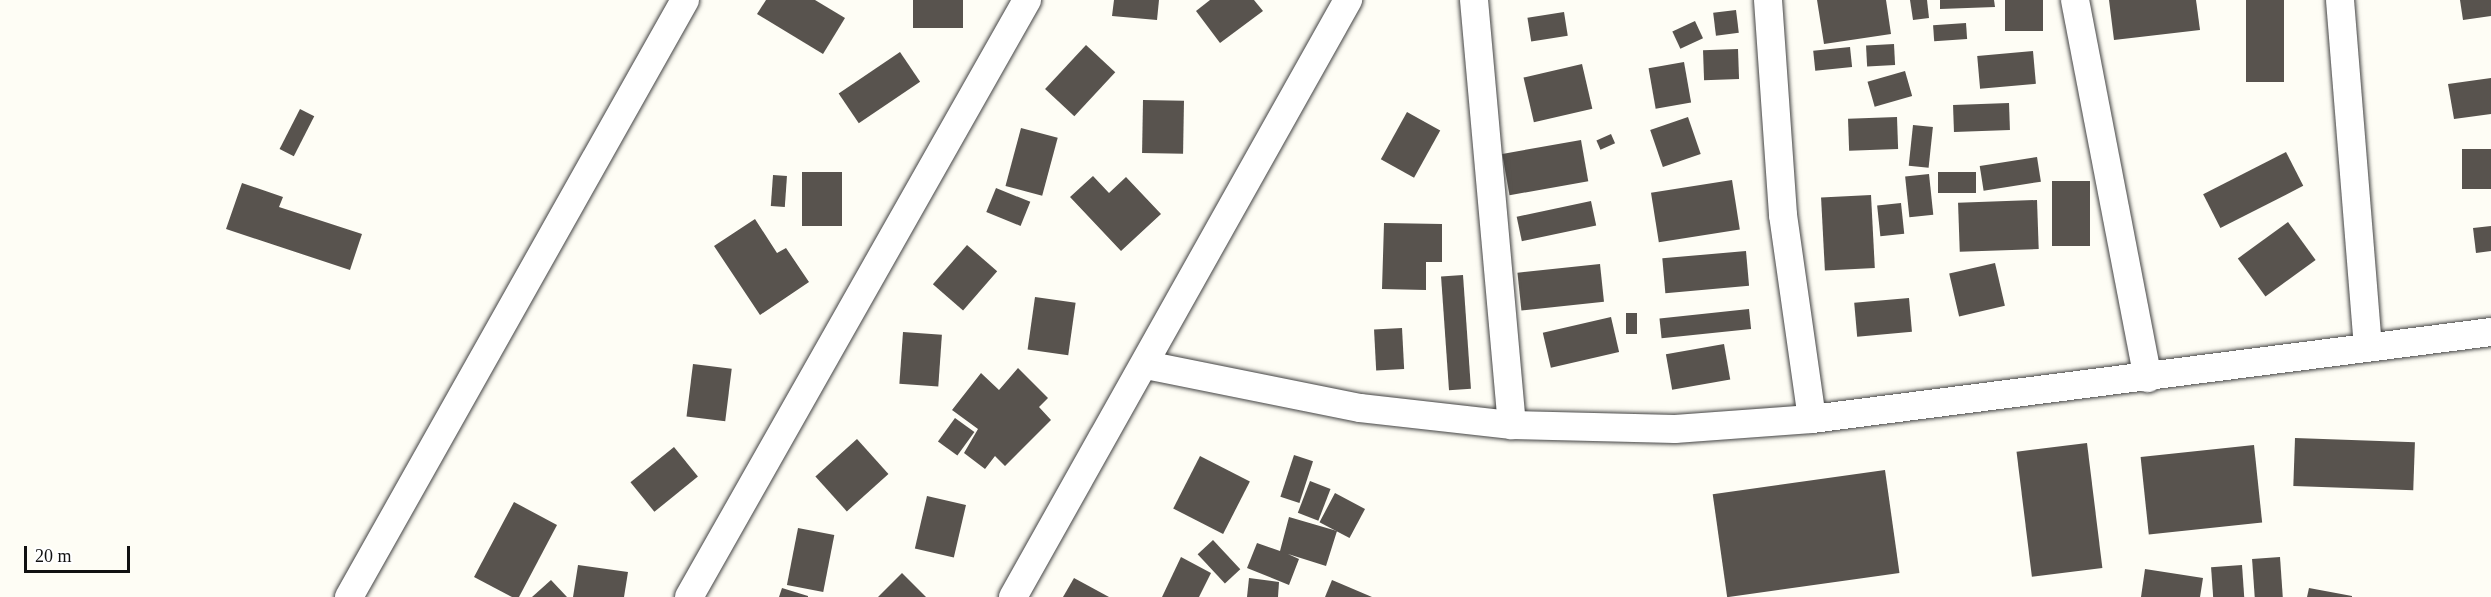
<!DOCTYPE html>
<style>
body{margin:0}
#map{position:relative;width:2491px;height:597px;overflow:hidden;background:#fefdf5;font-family:"Times New Roman",serif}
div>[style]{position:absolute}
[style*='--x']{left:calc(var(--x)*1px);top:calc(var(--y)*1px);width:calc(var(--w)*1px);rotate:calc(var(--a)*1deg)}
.building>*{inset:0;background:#58534e;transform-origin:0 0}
.roads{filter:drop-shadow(0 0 2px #444) drop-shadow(0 0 2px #444)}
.street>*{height:28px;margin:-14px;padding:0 14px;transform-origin:14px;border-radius:14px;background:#fff}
span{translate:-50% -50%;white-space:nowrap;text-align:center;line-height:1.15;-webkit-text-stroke:6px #fff;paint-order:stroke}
.scale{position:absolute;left:24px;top:546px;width:106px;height:27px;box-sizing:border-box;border:3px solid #111;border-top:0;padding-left:8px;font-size:18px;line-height:21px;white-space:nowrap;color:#111;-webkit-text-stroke:4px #fff;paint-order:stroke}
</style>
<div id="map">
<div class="building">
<div style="clip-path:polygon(766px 0,815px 0,845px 18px,823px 54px,757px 14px)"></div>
<div style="left:913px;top:0;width:50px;height:28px"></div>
<div style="clip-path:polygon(1114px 0,1159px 0,1157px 20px,1112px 16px)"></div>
<div style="clip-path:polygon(1210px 0,1254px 0,1263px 11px,1220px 43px,1196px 11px)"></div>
<div style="clip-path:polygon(1817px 0,1886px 0,1891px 34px,1824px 44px)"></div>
<div style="clip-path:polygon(1910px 0,1927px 0,1929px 18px,1913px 20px)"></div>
<div style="clip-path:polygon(1940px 0,1994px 0,1995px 7px,1940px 9px)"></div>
<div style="left:2005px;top:0;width:38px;height:31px"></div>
<div style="clip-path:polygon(2109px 0,2196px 0,2200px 30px,2114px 40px)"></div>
<div style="left:2246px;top:0;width:38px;height:82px"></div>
<div style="clip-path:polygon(2460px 0,2491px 0,2491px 16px,2463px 20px)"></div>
<div style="left:1736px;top:10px;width:23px;height:23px;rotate:83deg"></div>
<div style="left:1564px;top:12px;width:24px;height:37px;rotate:81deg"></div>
<div style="left:1695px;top:21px;width:19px;height:25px;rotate:65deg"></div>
<div style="left:1966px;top:23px;width:16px;height:33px;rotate:86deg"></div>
<div style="left:1894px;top:44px;width:21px;height:28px;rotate:87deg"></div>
<div style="left:1086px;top:45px;width:40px;height:60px;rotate:43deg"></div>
<div style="left:1850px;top:47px;width:20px;height:37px;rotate:84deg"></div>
<div style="left:1738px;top:49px;width:30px;height:35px;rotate:88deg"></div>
<div style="left:2033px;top:51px;width:33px;height:56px;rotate:85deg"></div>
<div style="left:900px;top:52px;width:36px;height:74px;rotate:56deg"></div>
<div style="left:1684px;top:62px;width:41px;height:36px;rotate:80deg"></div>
<div style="left:1582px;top:64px;width:46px;height:60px;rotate:77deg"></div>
<div style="left:1905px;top:71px;width:26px;height:39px;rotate:74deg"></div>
<div style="clip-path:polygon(2491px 78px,2491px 114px,2454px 119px,2448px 84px)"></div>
<div style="left:1143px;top:100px;width:41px;height:53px;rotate:1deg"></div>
<div style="left:2009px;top:103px;width:27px;height:56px;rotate:88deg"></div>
<div style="left:300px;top:109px;width:16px;height:45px;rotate:27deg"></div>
<div style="left:1407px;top:112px;width:38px;height:54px;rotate:29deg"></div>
<div style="left:1688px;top:117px;width:39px;height:40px;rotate:71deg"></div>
<div style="left:1897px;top:117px;width:32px;height:49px;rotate:88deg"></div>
<div style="left:1913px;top:125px;width:20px;height:41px;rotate:6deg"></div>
<div style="left:1021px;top:128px;width:38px;height:60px;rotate:15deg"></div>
<div style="left:1611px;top:134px;width:10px;height:16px;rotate:66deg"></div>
<div style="left:1581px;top:140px;width:42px;height:80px;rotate:80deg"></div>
<div style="left:2491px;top:149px;width:40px;height:29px;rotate:90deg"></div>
<div style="left:2286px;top:152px;width:38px;height:93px;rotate:63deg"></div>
<div style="left:2037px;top:157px;width:25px;height:58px;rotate:81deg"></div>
<div style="left:802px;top:172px;width:40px;height:54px"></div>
<div style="left:1976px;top:172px;width:21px;height:38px;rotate:90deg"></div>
<div style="left:1929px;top:174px;width:41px;height:24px;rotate:84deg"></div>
<div style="left:773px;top:175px;width:14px;height:31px;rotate:4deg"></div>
<div style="clip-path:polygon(1093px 176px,1109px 193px,1126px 177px,1161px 214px,1121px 251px,1070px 197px)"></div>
<div style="left:1732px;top:180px;width:50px;height:82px;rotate:81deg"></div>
<div style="left:2052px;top:181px;width:38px;height:65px"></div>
<div style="clip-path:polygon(242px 183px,283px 197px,279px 207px,362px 234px,350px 270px,226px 229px)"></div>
<div style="left:996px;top:188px;width:37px;height:26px;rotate:22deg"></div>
<div style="left:1871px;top:195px;width:73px;height:50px;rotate:87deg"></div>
<div style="left:2037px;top:200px;width:49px;height:79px;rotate:88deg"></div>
<div style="left:1591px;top:201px;width:25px;height:76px;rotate:78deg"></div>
<div style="left:1901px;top:203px;width:31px;height:24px;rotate:84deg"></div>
<div style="clip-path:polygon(755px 219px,777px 253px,786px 248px,809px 282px,760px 315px,714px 246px)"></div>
<div style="left:2288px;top:222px;width:47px;height:62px;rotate:54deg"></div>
<div style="clip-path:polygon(1384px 223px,1442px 224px,1442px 262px,1426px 262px,1426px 290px,1382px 289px)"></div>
<div style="clip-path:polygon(2491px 226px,2491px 251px,2476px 253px,2473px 228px)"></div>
<div style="left:967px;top:245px;width:40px;height:52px;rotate:41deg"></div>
<div style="left:1746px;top:251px;width:35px;height:84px;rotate:85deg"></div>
<div style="left:1995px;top:263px;width:44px;height:47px;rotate:77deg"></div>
<div style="left:1600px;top:264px;width:38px;height:83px;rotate:84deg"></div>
<div style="left:1463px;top:275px;width:114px;height:22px;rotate:86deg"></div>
<div style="left:1035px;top:297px;width:41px;height:53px;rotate:8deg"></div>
<div style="left:1909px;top:298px;width:34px;height:55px;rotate:85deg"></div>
<div style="left:1749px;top:309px;width:20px;height:90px;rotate:84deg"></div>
<div style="left:1626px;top:313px;width:11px;height:21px"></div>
<div style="left:1611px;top:317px;width:36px;height:70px;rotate:77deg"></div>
<div style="left:1402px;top:328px;width:41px;height:28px;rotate:87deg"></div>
<div style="left:903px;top:332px;width:39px;height:52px;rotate:4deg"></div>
<div style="left:1724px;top:344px;width:36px;height:59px;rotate:80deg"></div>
<div style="left:693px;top:364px;width:39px;height:53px;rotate:7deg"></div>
<div style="clip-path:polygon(1018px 368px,1048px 398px,1039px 407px,1051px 420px,1005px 466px,995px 456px,985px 469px,964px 453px,978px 429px,952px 410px,981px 373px,999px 390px)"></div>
<div style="left:955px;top:418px;width:24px;height:29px;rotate:36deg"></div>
<div style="left:2295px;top:438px;width:120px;height:48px;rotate:2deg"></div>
<div style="left:857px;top:439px;width:47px;height:56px;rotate:48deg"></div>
<div style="left:2087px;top:443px;width:126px;height:71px;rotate:83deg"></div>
<div style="left:2254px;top:445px;width:78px;height:114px;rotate:84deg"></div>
<div style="left:674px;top:447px;width:38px;height:56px;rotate:51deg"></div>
<div style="left:1294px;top:455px;width:20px;height:44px;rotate:18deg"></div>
<div style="left:1200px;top:456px;width:56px;height:59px;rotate:27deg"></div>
<div style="left:1885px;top:470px;width:104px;height:174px;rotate:82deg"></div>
<div style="left:1310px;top:481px;width:22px;height:34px;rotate:21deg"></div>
<div style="left:1335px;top:493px;width:34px;height:33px;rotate:28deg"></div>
<div style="left:927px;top:496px;width:40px;height:54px;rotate:13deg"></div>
<div style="clip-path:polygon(514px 502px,557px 525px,519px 597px,512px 597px,474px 577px)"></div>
<div style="clip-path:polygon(1289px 517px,1337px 531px,1326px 566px,1288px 554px,1299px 559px,1289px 585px,1247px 568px,1257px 543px,1280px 551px)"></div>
<div style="left:798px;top:528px;width:37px;height:58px;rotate:11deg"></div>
<div style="left:1213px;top:540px;width:40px;height:21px;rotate:47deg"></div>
<div style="clip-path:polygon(1181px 557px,1211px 573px,1199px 597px,1162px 597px)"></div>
<div style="left:2280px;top:557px;width:40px;height:28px;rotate:86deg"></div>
<div style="clip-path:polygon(578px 565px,628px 572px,624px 597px,573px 597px)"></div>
<div style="left:2242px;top:565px;width:32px;height:31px;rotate:86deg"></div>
<div style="clip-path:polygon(2145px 569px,2203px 578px,2200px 597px,2141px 597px)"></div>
<div style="clip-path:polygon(902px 573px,926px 597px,878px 597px)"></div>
<div style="clip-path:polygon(1074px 578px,1109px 597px,1063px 597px)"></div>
<div style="clip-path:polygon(1249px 578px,1279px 582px,1278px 597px,1247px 597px)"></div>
<div style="clip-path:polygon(551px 580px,567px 597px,532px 597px)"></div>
<div style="clip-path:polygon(1332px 580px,1372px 597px,1325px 597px)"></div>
<div style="clip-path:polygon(782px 588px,808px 596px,808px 597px,779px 597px)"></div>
<div style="clip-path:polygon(2309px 588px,2352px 596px,2352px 597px,2307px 597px)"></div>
</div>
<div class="roads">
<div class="street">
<div style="--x:1474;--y:0;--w:427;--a:84.9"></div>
<div style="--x:1768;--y:0;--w:216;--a:86"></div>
<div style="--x:1783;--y:215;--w:206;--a:81.9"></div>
<div style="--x:2075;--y:0;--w:385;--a:79.1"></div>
<div style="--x:2340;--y:0;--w:348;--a:85.4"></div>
<div style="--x:1146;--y:365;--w:218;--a:11.4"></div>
<div style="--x:1360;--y:408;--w:153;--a:6.4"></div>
<div style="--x:1512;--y:425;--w:163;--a:1.4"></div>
<div style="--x:1675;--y:429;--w:137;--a:-4.2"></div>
<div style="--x:1812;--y:419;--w:685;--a:-7.3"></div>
<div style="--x:349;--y:597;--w:685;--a:-60.63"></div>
<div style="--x:689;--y:597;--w:686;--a:-60.48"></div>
<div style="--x:1013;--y:597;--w:685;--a:-60.7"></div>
</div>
</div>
<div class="scale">20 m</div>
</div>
